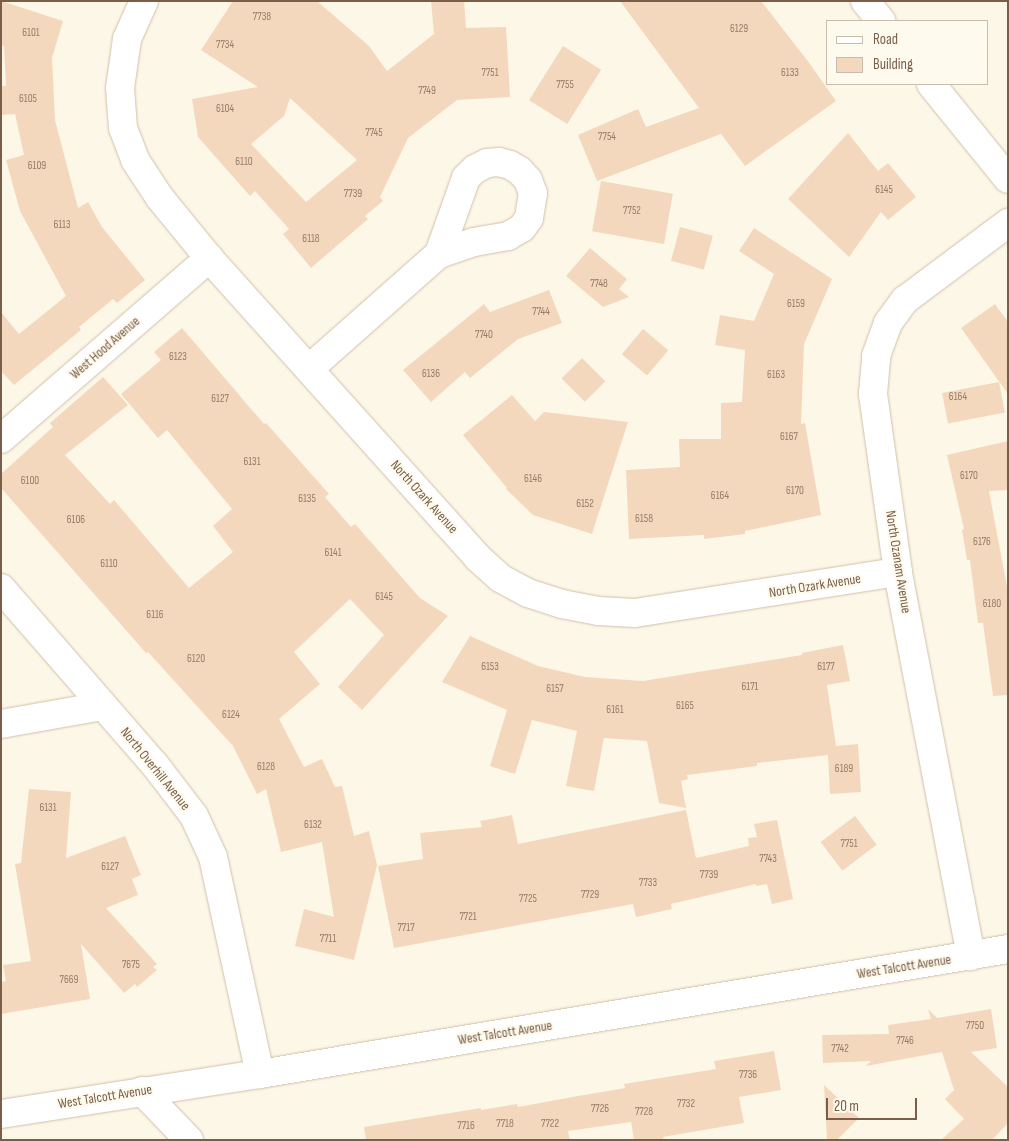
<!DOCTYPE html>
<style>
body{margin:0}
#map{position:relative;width:1009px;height:1141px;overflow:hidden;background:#fdf7e7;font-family:"Sofia Sans Condensed",sans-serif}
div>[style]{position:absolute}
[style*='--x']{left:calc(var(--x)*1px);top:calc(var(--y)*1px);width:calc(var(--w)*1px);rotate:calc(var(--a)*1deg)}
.building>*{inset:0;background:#f4d8bd;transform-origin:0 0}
.roads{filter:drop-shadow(0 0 1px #d0bfab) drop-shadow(0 0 1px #d0bfab)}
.minor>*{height:28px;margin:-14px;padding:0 14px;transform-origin:14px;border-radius:14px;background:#fff}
span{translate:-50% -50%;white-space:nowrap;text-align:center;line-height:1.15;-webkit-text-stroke:4.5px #fffaee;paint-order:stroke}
.number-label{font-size:11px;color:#987c66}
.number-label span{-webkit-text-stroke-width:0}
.street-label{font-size:14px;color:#795e49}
.frame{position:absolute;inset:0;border:2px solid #795e49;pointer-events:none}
.legend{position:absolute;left:826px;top:20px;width:162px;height:65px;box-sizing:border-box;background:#fffaee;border:1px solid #c9bcac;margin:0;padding:6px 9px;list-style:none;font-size:15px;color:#795e49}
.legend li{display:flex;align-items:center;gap:10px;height:25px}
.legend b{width:25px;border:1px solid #c9bcac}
.scale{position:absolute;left:826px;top:1098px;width:91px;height:22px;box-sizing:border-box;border:2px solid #795e49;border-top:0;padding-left:6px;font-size:15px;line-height:18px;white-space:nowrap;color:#795e49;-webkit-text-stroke:4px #fffaee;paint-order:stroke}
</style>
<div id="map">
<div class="building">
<div style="clip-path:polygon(1px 1px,63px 21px,52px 58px,55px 120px,78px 208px,88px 202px,102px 227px,145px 280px,117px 303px,113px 299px,79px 327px,81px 330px,14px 385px,1px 371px,1px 312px,19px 334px,66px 296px,20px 211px,6px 160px,24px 155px,15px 114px,1px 115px,1px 86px,6px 86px,4px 46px,1px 45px)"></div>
<div style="clip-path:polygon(evenodd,233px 1px,317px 1px,369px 46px,387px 71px,434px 34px,431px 1px,464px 1px,466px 28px,506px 27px,510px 97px,457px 100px,408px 138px,380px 197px,383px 201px,365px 216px,368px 219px,311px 268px,283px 234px,289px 229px,255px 191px,250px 196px,198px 137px,192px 99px,258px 87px,201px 50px,233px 1px,290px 98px,357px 160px,306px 202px,251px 144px,284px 116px,290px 98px)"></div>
<div style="clip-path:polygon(620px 1px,761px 1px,807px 60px,836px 101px,745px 166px,721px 134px,597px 181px,578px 135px,638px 109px,646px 127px,699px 108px)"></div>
<div style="left:563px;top:46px;width:45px;height:64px;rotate:32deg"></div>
<div style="clip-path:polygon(848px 133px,878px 171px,888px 163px,916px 197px,888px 220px,881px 212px,849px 257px,788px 199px)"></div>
<div style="left:601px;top:181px;width:73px;height:51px;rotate:10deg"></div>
<div style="left:680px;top:227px;width:34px;height:35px;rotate:15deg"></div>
<div style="clip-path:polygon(754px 228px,832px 279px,804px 344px,801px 424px,805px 423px,821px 515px,745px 531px,745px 534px,704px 539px,704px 535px,629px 539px,626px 470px,680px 467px,679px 439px,721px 439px,721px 403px,742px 402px,745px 350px,715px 345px,720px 315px,754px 321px,774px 274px,739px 251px)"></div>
<div style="clip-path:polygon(590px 248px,627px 279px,619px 289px,629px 297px,603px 307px,566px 276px)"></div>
<div style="clip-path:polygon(549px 290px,562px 323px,518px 339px,470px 378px,465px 372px,431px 402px,403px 370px,484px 304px,490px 312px)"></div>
<div style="clip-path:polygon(995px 304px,1008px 322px,1008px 394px,961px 328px)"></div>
<div style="clip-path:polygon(182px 328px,264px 424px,266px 423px,329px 494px,325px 497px,351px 527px,355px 524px,420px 598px,448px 616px,362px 710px,338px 687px,384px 635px,350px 599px,294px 652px,320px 684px,279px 719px,304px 767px,322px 759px,335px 787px,342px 786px,354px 836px,369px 831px,377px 865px,354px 960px,295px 946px,304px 909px,334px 917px,322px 842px,281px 852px,266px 789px,257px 794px,233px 746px,148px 652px,146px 653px,1px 488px,1px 474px,53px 427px,50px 423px,103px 377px,128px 405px,65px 455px,110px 504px,114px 500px,189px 588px,233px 552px,213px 526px,232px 509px,167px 430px,158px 438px,121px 394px,161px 360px,154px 352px)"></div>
<div style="left:643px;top:329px;width:33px;height:33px;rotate:40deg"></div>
<div style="left:582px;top:358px;width:33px;height:29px;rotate:45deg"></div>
<div style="left:999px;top:382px;width:31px;height:58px;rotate:79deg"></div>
<div style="clip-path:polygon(512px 395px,535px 421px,544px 412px,628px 422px,592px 534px,533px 515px,506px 489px,507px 488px,463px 435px)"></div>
<div style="clip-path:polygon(1008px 441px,1008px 490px,989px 491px,1008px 592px,1008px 695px,993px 696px,983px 623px,978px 623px,970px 560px,967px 560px,962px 530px,964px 529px,947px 455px)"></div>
<div style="clip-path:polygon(470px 636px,538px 666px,585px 677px,643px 681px,802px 655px,802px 653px,843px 645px,850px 681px,827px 685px,836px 746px,858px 744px,861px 792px,830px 794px,828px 755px,757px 763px,757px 766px,687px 775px,688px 779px,681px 781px,686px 808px,659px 803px,647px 741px,604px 738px,594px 791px,566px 786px,577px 731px,532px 720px,515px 774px,490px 766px,507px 710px,442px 682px)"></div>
<div style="clip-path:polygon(29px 789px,71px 792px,66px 858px,125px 836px,141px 875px,132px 879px,138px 895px,106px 908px,157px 964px,153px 967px,157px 970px,137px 987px,135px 984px,124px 993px,81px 944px,90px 999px,1px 1014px,1px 982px,6px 981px,3px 965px,31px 961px,15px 864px,21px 863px)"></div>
<div style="clip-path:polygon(686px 810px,696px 858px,749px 846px,748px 838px,757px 837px,754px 824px,777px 820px,793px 899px,772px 904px,767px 884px,756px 886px,756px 884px,671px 904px,672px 909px,636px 917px,633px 904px,394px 948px,378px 866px,423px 859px,420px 833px,482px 827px,480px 821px,512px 815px,518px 844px)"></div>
<div style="left:855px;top:816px;width:36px;height:43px;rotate:53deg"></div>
<div style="clip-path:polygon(928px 1009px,937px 1018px,991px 1009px,997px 1048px,971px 1052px,1008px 1087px,1008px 1123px,992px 1140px,941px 1140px,964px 1119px,945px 1099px,954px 1090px,942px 1052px,866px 1066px,871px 1061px,823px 1063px,822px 1035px,889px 1034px,888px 1025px,931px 1019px)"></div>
<div style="clip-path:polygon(774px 1051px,781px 1090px,739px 1097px,744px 1123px,663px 1137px,664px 1140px,634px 1140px,631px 1122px,568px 1131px,570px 1140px,366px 1140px,364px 1127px,481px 1108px,481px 1110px,517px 1104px,518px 1107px,578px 1096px,625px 1088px,624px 1084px,716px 1069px,714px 1061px)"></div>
<div style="clip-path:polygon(824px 1085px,859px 1118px,837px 1140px,827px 1140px)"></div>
</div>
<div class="roads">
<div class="minor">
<div style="--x:144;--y:1;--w:42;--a:114.1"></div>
<div style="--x:127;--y:39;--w:49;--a:98.1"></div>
<div style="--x:120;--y:88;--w:40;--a:85.7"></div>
<div style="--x:123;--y:128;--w:34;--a:69"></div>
<div style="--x:135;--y:160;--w:45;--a:56.7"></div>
<div style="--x:160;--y:198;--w:77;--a:50.8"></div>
<div style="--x:209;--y:258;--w:402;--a:48.1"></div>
<div style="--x:477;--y:557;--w:31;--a:42"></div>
<div style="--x:500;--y:578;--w:32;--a:28"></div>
<div style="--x:528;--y:593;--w:36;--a:18"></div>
<div style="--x:562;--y:604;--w:37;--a:11"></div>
<div style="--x:598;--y:611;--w:37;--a:3"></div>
<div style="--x:635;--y:613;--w:266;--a:-8.9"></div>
<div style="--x:865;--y:1;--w:26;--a:51"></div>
<div style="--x:931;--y:84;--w:122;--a:51"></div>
<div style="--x:310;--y:368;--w:172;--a:-41.5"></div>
<div style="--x:439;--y:254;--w:37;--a:-19"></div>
<div style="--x:474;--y:242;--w:35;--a:-10"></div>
<div style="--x:508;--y:236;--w:16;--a:-30"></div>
<div style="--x:522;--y:228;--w:12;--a:-55"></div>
<div style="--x:529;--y:218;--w:25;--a:-81"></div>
<div style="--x:533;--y:193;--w:14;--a:-111"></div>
<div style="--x:528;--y:180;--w:12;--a:-132"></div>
<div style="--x:520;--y:171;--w:12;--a:-149"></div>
<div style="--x:510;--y:165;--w:11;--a:-165"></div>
<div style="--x:499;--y:162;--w:12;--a:175"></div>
<div style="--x:487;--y:163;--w:13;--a:153"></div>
<div style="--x:475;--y:169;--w:13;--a:135"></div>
<div style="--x:466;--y:178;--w:81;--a:109.6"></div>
<div style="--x:1;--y:439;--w:276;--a:-41"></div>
<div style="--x:1;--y:588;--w:235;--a:49"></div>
<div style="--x:155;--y:765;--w:64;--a:52.6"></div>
<div style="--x:194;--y:816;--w:45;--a:65.1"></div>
<div style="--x:213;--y:857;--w:222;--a:77.8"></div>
<div style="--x:1;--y:724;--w:103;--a:-10.1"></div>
<div style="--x:971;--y:956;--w:391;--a:-100.8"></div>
<div style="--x:898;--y:572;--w:180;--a:-98"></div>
<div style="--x:873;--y:394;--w:38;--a:-85"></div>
<div style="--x:876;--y:356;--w:35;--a:-70"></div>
<div style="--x:888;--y:323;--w:29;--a:-54"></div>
<div style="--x:905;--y:300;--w:129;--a:-36.8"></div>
<div style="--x:142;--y:1091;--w:68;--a:46.2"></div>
<div style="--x:1;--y:1114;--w:262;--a:-8.8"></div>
<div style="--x:260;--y:1074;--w:758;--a:-9.49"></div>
</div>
</div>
<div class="number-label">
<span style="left:262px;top:17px">7738</span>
<span style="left:739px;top:29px">6129</span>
<span style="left:31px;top:33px">6101</span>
<span style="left:225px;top:45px">7734</span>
<span style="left:490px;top:73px">7751</span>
<span style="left:790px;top:73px">6133</span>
<span style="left:565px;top:85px">7755</span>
<span style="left:427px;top:91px">7749</span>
<span style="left:28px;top:99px">6105</span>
<span style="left:225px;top:109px">6104</span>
<span style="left:374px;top:133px">7745</span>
<span style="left:607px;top:137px">7754</span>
<span style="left:244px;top:162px">6110</span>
<span style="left:37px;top:166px">6109</span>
<span style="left:884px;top:190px">6145</span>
<span style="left:353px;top:194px">7739</span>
<span style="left:632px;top:211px">7752</span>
<span style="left:62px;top:225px">6113</span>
<span style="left:311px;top:239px">6118</span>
<span style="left:599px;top:284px">7748</span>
<span style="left:796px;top:304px">6159</span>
<span style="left:541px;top:312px">7744</span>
<span style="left:484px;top:335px">7740</span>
<span style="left:178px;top:357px">6123</span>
<span style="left:431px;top:374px">6136</span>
<span style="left:776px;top:375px">6163</span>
<span style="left:958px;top:397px">6164</span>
<span style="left:220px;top:399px">6127</span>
<span style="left:789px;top:437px">6167</span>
<span style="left:252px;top:462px">6131</span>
<span style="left:969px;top:476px">6170</span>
<span style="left:533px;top:479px">6146</span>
<span style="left:30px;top:481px">6100</span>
<span style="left:795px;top:491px">6170</span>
<span style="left:720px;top:496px">6164</span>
<span style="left:307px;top:499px">6135</span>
<span style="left:585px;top:504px">6152</span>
<span style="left:644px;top:519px">6158</span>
<span style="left:76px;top:520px">6106</span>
<span style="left:982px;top:542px">6176</span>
<span style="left:333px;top:553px">6141</span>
<span style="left:109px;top:564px">6110</span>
<span style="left:384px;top:597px">6145</span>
<span style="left:992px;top:604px">6180</span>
<span style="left:155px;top:615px">6116</span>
<span style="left:196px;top:659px">6120</span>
<span style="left:490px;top:667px">6153</span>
<span style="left:826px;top:667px">6177</span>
<span style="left:750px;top:687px">6171</span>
<span style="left:555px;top:689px">6157</span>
<span style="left:685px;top:706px">6165</span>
<span style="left:615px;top:710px">6161</span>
<span style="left:231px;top:715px">6124</span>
<span style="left:266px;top:767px">6128</span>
<span style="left:844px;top:769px">6189</span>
<span style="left:48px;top:808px">6131</span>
<span style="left:313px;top:825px">6132</span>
<span style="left:849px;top:844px">7751</span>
<span style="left:768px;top:859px">7743</span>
<span style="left:110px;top:867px">6127</span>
<span style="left:709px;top:875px">7739</span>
<span style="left:648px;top:883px">7733</span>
<span style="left:590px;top:895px">7729</span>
<span style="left:528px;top:899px">7725</span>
<span style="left:468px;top:917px">7721</span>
<span style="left:406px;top:928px">7717</span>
<span style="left:328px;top:939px">7711</span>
<span style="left:131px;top:965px">7675</span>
<span style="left:69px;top:980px">7669</span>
<span style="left:975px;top:1026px">7750</span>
<span style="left:905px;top:1041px">7746</span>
<span style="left:840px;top:1049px">7742</span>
<span style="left:748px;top:1075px">7736</span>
<span style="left:686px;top:1104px">7732</span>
<span style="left:600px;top:1109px">7726</span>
<span style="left:644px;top:1112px">7728</span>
<span style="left:505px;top:1124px">7718</span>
<span style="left:550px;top:1124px">7722</span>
<span style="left:466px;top:1126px">7716</span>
</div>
<div class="street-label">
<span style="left:105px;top:348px;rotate:-41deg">West Hood Avenue</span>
<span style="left:424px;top:497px;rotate:48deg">North Ozark Avenue</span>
<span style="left:898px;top:562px;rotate:81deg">North Ozanam Avenue</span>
<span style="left:815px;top:586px;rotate:-9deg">North Ozark Avenue</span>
<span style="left:155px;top:769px;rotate:51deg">North Overhill Avenue</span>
<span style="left:904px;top:967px;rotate:-9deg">West Talcott Avenue</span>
<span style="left:505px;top:1033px;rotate:-9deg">West Talcott Avenue</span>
<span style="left:105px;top:1097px;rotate:-9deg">West Talcott Avenue</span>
</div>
<div class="frame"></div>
<ul class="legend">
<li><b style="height:6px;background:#fff"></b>Road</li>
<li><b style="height:14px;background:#f4d8bd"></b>Building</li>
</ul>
<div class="scale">20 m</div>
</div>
